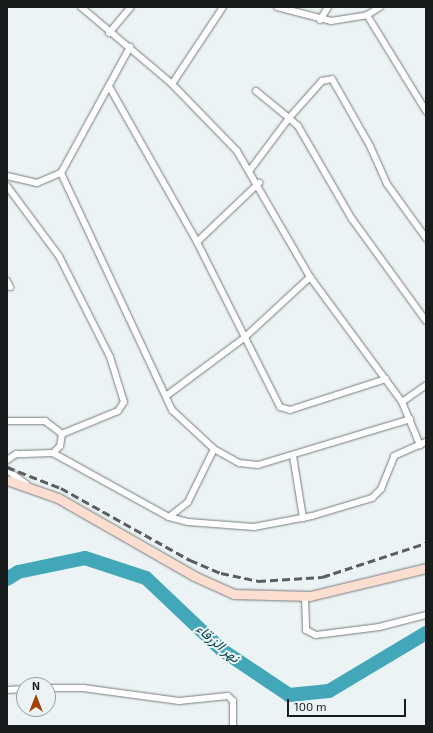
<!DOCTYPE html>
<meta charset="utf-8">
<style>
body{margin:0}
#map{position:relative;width:433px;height:733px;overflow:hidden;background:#ebf3f4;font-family:"Exo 2",Vazirmatn,sans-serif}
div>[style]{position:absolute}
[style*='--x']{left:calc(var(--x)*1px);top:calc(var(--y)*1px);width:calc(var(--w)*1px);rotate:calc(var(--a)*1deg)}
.river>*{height:14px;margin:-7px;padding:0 7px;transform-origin:7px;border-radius:7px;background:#42a7b8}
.roads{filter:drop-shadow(0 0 1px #767c7d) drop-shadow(0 0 1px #767c7d)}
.street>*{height:6px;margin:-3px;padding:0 3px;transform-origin:3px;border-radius:3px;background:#fff}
.secondary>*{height:9px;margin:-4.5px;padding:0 4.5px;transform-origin:4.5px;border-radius:4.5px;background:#fcded0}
.rail>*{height:2.5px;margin-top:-1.25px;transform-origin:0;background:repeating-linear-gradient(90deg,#5a5e5f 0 8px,transparent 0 12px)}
span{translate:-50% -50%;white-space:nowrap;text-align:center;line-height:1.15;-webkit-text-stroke:4px #ebf3f4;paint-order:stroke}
.water-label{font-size:14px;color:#084650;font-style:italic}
.frame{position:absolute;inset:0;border:8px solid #191c1c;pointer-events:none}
.north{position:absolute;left:16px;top:677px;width:40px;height:40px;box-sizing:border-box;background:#ebf3f4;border:1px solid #979d9e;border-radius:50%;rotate:0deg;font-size:11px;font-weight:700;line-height:16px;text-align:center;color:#191c1c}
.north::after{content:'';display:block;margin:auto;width:14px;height:18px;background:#a44203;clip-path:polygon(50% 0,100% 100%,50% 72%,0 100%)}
.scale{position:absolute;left:287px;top:699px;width:119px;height:18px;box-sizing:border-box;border:2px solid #191c1c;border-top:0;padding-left:5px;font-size:12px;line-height:14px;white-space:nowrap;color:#191c1c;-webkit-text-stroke:3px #ebf3f4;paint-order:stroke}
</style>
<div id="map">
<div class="river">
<div style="--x:7;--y:579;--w:13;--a:-32"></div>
<div style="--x:18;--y:572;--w:68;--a:-11.8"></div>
<div style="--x:85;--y:558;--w:64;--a:18.2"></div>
<div style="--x:146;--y:578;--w:105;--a:43.5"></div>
<div style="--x:222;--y:650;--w:81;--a:33.9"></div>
<div style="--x:289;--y:695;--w:40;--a:-5.7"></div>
<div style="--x:329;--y:691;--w:113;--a:-30.9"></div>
</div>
<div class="roads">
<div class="street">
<div style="--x:81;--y:7;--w:119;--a:40.2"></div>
<div style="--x:172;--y:84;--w:93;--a:45.9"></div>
<div style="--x:237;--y:151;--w:146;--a:59.9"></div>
<div style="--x:310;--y:277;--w:155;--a:53.6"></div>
<div style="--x:402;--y:402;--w:47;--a:67.3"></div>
<div style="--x:277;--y:7;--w:56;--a:14.5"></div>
<div style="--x:331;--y:21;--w:36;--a:-9"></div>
<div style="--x:380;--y:7;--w:15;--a:148"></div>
<div style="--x:367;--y:15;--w:113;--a:58.4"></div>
<div style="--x:320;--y:20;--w:15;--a:-58"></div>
<div style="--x:109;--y:33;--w:34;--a:-50"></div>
<div style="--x:172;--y:84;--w:92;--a:-56.5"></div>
<div style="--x:110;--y:88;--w:177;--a:60.5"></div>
<div style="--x:197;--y:242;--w:185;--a:63.3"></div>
<div style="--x:280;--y:407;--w:10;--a:17"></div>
<div style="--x:290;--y:410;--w:101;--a:-17.9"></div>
<div style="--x:256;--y:91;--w:43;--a:39.3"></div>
<div style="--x:289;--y:118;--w:50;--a:-48.3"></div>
<div style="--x:322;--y:81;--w:10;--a:-11"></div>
<div style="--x:332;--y:79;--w:77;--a:60.4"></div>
<div style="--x:370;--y:146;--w:42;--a:65.9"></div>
<div style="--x:387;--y:184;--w:67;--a:54.2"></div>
<div style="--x:250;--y:170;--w:65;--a:-53.1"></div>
<div style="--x:289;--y:118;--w:12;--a:42"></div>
<div style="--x:298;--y:126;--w:108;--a:59.9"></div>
<div style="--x:352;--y:219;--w:126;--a:54"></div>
<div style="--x:61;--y:173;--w:262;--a:64.9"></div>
<div style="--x:172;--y:410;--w:57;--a:42.9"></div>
<div style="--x:214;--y:449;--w:29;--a:29"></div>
<div style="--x:239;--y:463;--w:19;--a:6"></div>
<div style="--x:258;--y:465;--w:159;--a:-16.8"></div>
<div style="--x:7;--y:176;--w:31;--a:13"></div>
<div style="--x:37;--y:183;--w:26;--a:-23"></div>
<div style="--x:61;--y:173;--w:144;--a:-61.3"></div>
<div style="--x:7;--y:186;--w:87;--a:53.4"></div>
<div style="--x:59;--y:256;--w:113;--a:63.2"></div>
<div style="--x:110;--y:357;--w:47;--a:72.7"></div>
<div style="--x:124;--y:402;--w:11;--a:124"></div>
<div style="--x:118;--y:411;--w:61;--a:157.7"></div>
<div style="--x:62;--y:434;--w:12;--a:99"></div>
<div style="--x:60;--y:446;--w:10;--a:135"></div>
<div style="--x:53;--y:453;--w:37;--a:178"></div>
<div style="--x:16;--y:454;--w:11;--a:146"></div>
<div style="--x:197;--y:242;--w:86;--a:-43.6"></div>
<div style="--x:7;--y:281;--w:7;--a:63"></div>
<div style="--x:166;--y:396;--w:97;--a:-36.6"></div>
<div style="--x:244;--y:338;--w:90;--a:-42.7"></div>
<div style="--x:402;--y:402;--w:29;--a:-35"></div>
<div style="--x:7;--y:421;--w:38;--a:0"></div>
<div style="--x:45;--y:421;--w:21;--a:37"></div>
<div style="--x:53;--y:453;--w:132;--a:28.9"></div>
<div style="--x:169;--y:517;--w:20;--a:15"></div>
<div style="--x:188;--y:522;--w:66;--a:4.3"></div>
<div style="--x:254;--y:527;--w:59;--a:-10.7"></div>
<div style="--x:312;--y:516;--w:63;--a:-16.7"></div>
<div style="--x:372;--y:498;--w:13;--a:-45"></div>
<div style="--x:381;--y:489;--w:35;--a:-68"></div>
<div style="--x:394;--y:456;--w:35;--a:-24"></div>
<div style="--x:293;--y:456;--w:63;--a:80.8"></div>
<div style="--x:7;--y:470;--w:24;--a:36"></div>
<div style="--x:169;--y:517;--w:24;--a:-38"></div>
<div style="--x:188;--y:502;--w:59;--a:-63.9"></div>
<div style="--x:305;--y:597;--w:33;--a:88"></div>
<div style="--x:306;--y:630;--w:11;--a:27"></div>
<div style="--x:316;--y:635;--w:64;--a:-7.2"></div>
<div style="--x:379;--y:627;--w:49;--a:-14.3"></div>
<div style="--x:48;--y:688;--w:35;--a:0"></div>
<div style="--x:83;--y:688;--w:97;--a:7.7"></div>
<div style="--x:179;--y:701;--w:49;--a:-5.8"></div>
<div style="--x:228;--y:696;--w:7;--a:45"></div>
<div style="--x:233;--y:701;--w:25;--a:90"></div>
<div style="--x:7;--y:690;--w:17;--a:-3"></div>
</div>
<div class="secondary">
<div style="--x:7;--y:480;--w:54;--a:19.4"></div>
<div style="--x:58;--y:498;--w:157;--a:29.8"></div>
<div style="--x:194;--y:576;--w:44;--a:24.2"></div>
<div style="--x:234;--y:594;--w:76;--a:1.5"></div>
<div style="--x:310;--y:596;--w:119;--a:-13.6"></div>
</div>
</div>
<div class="rail">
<div style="--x:7;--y:467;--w:58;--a:21.3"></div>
<div style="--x:61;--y:488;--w:148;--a:29.2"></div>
<div style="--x:190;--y:560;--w:34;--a:23"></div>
<div style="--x:221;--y:573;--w:38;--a:12"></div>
<div style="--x:258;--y:581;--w:64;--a:-3.6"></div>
<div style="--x:322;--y:577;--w:109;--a:-18.1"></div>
</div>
<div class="water-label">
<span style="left:218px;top:643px;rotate:40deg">نهر الزرقاء</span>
</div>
<div class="frame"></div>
<div class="north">N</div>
<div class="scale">100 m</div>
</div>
